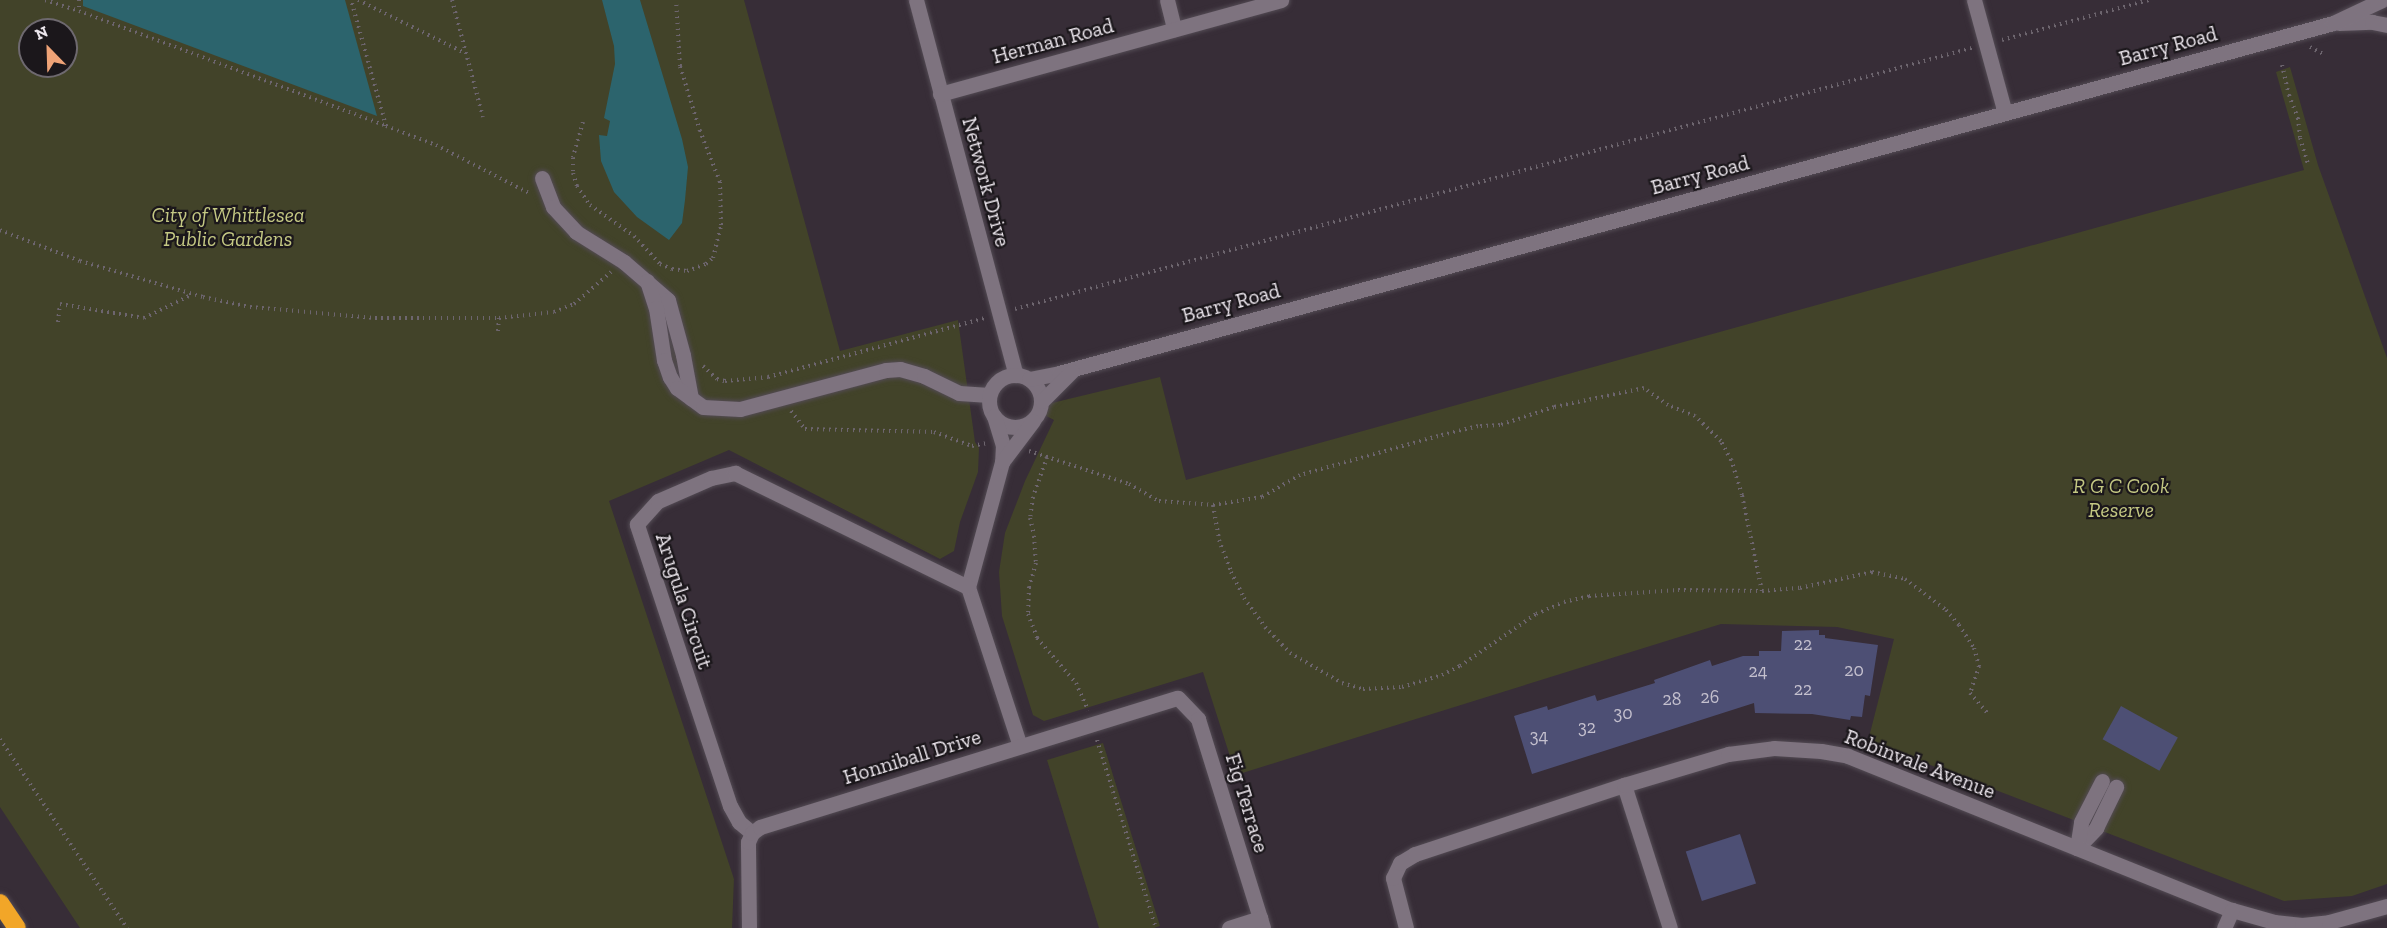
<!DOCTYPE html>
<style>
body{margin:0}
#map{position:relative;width:2387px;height:928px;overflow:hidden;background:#372d37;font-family:"Zilla Slab",serif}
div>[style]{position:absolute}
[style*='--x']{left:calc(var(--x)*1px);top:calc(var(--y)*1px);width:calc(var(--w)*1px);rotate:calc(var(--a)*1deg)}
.green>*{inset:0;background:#424329}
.water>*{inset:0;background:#2c646d}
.building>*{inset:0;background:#4d4f74;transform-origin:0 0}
.path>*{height:4px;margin-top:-2px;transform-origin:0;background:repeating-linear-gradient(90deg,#6d656e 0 1.5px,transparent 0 6px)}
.roads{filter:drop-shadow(0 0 2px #534b54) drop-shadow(0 0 2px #534b54)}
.minor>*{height:15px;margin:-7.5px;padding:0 7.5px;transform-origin:7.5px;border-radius:7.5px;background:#7e737f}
.minor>.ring{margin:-7.5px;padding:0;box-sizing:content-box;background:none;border:15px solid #7e737f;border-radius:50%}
.highway>*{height:18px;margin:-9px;padding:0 9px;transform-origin:9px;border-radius:9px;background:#f2a628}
span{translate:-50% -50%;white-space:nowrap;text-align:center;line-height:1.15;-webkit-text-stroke:4.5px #1b171b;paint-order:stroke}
.number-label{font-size:18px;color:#c4c0ce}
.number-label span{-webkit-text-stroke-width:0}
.street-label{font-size:21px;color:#ebe5ec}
.park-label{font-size:21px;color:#c4c883;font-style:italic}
.north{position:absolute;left:18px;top:18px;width:60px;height:60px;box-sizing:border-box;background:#1b171b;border:2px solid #6e696f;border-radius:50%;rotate:337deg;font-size:16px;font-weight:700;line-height:24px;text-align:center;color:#ebe5ec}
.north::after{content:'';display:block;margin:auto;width:21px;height:27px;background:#efa377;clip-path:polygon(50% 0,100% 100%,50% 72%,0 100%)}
</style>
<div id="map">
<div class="green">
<div style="clip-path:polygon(evenodd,0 0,744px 0,840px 351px,958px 320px,975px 442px,979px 448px,978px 472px,960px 522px,954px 551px,940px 559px,729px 450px,609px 501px,734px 879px,732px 928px,80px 928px,0 807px,0 0,30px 30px,66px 30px,66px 66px,30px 66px,30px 30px)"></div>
<div style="clip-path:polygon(2290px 67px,2318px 165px,2387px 358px,2387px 884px,2352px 896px,2284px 901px,1868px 741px,1894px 639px,1837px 627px,1721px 624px,1236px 775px,1203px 672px,1044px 721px,1033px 715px,1002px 616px,999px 572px,1005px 533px,1025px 481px,1054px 420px,1031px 408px,1160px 377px,1186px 480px,2304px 170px,2276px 72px)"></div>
<div style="clip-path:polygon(1103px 743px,1160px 926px,1154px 928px,1099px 928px,1047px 760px)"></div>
</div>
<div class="water">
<div style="clip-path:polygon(83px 0,345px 0,377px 116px,83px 6px)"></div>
<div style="clip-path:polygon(602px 0,640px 0,682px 139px,688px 167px,685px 200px,682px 223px,669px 240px,637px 217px,614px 192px,601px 161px,599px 135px,607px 136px,610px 121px,604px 118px,615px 64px,614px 46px)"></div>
</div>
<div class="building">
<div style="clip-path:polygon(1819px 630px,1819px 635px,1825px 635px,1825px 638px,1878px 645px,1870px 696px,1865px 695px,1862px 717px,1851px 716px,1850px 720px,1812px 714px,1755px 713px,1754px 703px,1532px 774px,1514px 716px,1547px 706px,1548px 710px,1595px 695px,1597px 701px,1655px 683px,1654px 680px,1710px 660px,1712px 666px,1743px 656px,1759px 656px,1759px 651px,1781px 651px,1782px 631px)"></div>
<div style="left:2121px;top:706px;width:65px;height:38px;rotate:29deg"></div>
<div style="left:1740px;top:834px;width:52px;height:57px;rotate:72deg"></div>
</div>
<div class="path">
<div style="--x:45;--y:0;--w:36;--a:18"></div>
<div style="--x:79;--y:0;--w:11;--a:90"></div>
<div style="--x:79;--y:11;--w:328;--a:20.5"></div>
<div style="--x:386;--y:126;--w:131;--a:-105.5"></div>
<div style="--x:358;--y:0;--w:119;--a:26.4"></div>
<div style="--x:452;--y:0;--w:121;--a:75.2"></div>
<div style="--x:2002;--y:40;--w:152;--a:-15.2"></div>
<div style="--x:2310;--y:47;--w:15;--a:28"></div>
<div style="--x:2282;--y:65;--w:31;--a:77"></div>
<div style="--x:2289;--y:95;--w:25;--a:69"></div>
<div style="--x:2298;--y:118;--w:20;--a:84"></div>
<div style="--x:2300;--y:138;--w:28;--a:73"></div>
<div style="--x:583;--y:122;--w:37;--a:106"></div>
<div style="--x:573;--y:158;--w:15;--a:90"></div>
<div style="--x:573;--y:173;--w:14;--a:73"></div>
<div style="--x:577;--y:186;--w:23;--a:56"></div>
<div style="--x:590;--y:205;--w:54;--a:35.2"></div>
<div style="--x:634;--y:236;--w:38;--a:47"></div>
<div style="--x:660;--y:264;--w:13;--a:23"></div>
<div style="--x:672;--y:269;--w:15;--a:8"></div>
<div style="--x:687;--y:271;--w:20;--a:-20"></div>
<div style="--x:706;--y:264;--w:9;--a:-41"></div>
<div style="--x:713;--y:258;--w:34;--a:-76"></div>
<div style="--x:721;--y:225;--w:43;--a:-91.3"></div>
<div style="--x:720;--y:182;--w:55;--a:-111.4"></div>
<div style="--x:700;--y:131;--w:68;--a:-107.1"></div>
<div style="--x:680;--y:66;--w:66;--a:-93.5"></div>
<div style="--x:386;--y:126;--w:53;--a:20.8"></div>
<div style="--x:436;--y:145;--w:105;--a:27.3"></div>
<div style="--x:0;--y:230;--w:86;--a:21.2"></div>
<div style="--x:80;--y:261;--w:128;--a:16.3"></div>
<div style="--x:203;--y:297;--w:48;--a:12"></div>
<div style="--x:250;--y:307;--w:125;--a:5"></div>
<div style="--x:375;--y:318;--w:124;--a:0"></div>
<div style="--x:499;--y:318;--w:55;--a:-6.2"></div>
<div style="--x:554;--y:312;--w:22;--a:-22"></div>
<div style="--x:574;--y:304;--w:49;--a:-40.9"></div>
<div style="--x:1015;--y:309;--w:992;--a:-15.26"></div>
<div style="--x:58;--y:322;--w:18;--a:-84"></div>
<div style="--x:60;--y:304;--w:85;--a:9.5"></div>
<div style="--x:144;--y:318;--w:52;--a:-26.1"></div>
<div style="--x:498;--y:331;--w:13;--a:-86"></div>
<div style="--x:703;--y:366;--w:19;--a:43"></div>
<div style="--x:717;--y:379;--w:8;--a:14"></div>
<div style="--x:725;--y:381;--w:43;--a:-5.3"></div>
<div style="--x:768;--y:377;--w:225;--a:-15.2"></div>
<div style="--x:791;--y:411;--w:23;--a:52"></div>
<div style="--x:805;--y:429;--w:129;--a:1.3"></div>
<div style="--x:934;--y:432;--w:40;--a:20.2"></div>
<div style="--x:972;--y:446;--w:15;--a:-11"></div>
<div style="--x:1029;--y:451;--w:105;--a:18.3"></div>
<div style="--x:1129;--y:484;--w:34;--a:30"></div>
<div style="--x:1159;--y:501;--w:54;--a:4.2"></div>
<div style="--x:1047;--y:457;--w:42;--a:109.3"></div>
<div style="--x:1033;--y:497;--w:21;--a:98"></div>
<div style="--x:1030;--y:518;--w:18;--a:77"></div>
<div style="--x:1034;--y:536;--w:27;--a:86"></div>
<div style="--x:1036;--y:563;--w:25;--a:106"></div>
<div style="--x:1029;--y:587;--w:27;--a:92"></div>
<div style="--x:1028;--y:614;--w:26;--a:69"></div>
<div style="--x:1037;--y:638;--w:60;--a:49.1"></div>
<div style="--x:1076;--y:683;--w:30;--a:66"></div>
<div style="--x:1762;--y:591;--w:98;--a:-101.8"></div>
<div style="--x:1742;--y:495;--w:37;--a:-107"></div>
<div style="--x:1731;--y:460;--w:21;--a:-118"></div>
<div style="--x:1721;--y:441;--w:36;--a:-136"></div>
<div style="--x:1695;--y:416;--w:29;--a:-158"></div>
<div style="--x:1668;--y:405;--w:29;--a:-145"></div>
<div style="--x:1644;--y:388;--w:92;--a:168.1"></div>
<div style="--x:1554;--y:407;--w:57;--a:161.6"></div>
<div style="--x:1500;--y:425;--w:22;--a:177"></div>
<div style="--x:1478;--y:426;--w:41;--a:166"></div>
<div style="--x:1438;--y:436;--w:143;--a:164.2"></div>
<div style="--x:1300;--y:475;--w:44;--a:149.9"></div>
<div style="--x:1262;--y:497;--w:50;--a:170.7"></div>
<div style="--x:1213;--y:505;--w:36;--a:80"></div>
<div style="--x:1219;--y:540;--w:34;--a:69"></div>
<div style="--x:1231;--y:572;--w:29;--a:63"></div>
<div style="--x:1244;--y:598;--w:36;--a:54"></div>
<div style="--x:1265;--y:627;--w:36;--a:46"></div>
<div style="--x:1290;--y:653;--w:60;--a:30"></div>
<div style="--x:1342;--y:683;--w:22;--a:16"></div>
<div style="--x:1363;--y:689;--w:39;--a:-3"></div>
<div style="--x:1402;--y:687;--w:42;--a:-16.7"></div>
<div style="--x:1442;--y:675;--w:20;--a:-27"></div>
<div style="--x:1460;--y:666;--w:92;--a:-34.4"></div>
<div style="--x:1536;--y:614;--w:30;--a:-23"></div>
<div style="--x:1564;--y:602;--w:26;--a:-13"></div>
<div style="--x:1589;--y:596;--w:89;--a:-3.9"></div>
<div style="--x:1678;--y:590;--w:84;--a:0.7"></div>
<div style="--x:1762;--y:591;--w:38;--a:-5"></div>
<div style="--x:1800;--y:588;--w:74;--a:-12.5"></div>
<div style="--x:1872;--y:572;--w:34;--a:12"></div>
<div style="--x:1905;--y:579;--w:51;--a:37.1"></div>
<div style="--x:1946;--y:610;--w:20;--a:49"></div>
<div style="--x:1959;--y:625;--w:27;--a:57"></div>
<div style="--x:1974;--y:648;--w:19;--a:74"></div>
<div style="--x:1979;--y:666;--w:28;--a:108"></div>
<div style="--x:1970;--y:693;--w:29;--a:49"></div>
<div style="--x:0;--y:739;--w:228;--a:56.1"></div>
<div style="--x:1097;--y:740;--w:197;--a:72.6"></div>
</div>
<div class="roads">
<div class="minor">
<div style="--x:916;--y:0;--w:388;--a:75.1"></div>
<div style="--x:1167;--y:0;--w:30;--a:76"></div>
<div style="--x:1974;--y:0;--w:117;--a:74.7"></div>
<div style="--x:2339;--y:23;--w:33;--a:-2"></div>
<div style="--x:2372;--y:22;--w:15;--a:11"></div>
<div style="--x:940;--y:94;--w:354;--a:-15.4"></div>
<div style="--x:542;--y:178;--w:31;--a:69"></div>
<div style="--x:553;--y:207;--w:34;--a:47"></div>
<div style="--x:576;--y:232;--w:57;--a:32"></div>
<div style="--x:624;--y:262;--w:58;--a:40.8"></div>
<div style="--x:668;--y:300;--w:57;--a:74.7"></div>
<div style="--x:683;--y:355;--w:44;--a:79.5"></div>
<div style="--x:647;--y:281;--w:28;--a:72"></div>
<div style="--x:656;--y:308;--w:53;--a:81.3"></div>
<div style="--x:664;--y:360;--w:18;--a:71"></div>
<div style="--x:670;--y:377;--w:13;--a:58"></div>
<div style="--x:677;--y:388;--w:32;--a:36"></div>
<div style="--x:703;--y:407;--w:37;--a:3"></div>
<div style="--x:740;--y:409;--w:151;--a:-15"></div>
<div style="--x:886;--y:370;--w:14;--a:-4"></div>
<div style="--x:900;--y:369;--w:25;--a:16"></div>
<div style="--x:924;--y:376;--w:39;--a:26"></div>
<div style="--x:959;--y:393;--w:30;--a:4"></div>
<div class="ring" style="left:989px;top:375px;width:37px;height:37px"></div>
<div style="--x:1029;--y:379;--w:31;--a:-11"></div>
<div style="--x:1059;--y:373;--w:1321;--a:-15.36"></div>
<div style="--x:2333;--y:23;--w:54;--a:-25.1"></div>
<div style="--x:1042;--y:401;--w:42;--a:-45"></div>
<div style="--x:994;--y:416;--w:30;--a:73"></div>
<div style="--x:1003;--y:445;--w:17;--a:93"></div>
<div style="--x:1002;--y:462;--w:130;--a:105.2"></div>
<div style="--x:968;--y:587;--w:167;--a:71.9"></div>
<div style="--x:1002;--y:462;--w:51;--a:-52.9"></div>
<div style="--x:1624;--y:785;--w:150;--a:72.2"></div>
<div style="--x:752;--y:833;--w:17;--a:-140"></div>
<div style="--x:739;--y:822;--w:18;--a:-119"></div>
<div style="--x:730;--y:806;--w:297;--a:-108.3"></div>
<div style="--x:637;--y:524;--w:31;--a:-48"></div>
<div style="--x:658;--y:501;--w:58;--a:-23.5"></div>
<div style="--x:711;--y:478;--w:25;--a:-12"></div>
<div style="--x:735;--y:473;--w:259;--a:26.1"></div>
<div style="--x:2077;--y:848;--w:28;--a:-46"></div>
<div style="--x:2096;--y:828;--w:46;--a:-64"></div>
<div style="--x:2077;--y:848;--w:26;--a:-81"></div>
<div style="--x:2081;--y:822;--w:46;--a:-62.9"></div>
<div style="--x:749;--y:928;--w:86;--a:-90.7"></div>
<div style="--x:748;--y:842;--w:10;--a:-66"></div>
<div style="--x:752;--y:833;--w:10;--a:-37"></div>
<div style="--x:760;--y:827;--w:437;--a:-17.2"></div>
<div style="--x:1178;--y:698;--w:29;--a:46"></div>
<div style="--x:1198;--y:719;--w:219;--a:72.7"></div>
<div style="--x:1229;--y:928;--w:33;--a:-18"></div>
<div style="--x:1406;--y:928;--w:52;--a:-104.6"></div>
<div style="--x:1393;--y:878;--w:17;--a:-65"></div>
<div style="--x:1400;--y:863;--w:17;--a:-31"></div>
<div style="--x:1415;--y:854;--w:220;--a:-18.3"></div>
<div style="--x:1624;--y:785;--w:109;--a:-16.6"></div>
<div style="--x:1728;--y:754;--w:46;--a:-7.4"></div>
<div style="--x:1774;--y:748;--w:47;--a:3.7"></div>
<div style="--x:1821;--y:751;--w:27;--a:10"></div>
<div style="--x:1848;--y:756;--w:414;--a:21.9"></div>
<div style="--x:2232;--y:910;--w:44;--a:15.9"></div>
<div style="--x:2274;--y:922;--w:28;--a:6"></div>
<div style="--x:2302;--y:925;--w:27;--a:-6"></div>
<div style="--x:2329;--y:922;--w:60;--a:-15.4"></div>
<div style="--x:2224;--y:928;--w:20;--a:-66"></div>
</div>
<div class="highway">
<div style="--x:0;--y:903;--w:30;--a:56"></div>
</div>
</div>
<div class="number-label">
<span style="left:1803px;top:644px">22</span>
<span style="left:1854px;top:670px">20</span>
<span style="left:1758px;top:671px">24</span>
<span style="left:1803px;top:689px">22</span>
<span style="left:1710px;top:697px">26</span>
<span style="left:1672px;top:699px">28</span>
<span style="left:1623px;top:713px">30</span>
<span style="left:1587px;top:727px">32</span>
<span style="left:1539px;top:736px">34</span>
</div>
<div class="street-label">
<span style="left:1053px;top:41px;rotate:-15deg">Herman Road</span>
<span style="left:2168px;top:46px;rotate:-15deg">Barry Road</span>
<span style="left:1700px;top:175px;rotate:-15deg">Barry Road</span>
<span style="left:986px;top:182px;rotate:75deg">Network Drive</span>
<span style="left:1231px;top:303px;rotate:-15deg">Barry Road</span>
<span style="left:684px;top:601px;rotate:72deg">Arugula Circuit</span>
<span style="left:912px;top:757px;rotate:-17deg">Honniball Drive</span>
<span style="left:1920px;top:764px;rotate:21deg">Robinvale Avenue</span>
<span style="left:1247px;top:803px;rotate:73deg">Fig Terrace</span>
</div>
<div class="park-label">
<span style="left:228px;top:227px">City of Whittlesea<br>Public Gardens</span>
<span style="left:2121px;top:498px">R G C Cook<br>Reserve</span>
</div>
<div class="north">N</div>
</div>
